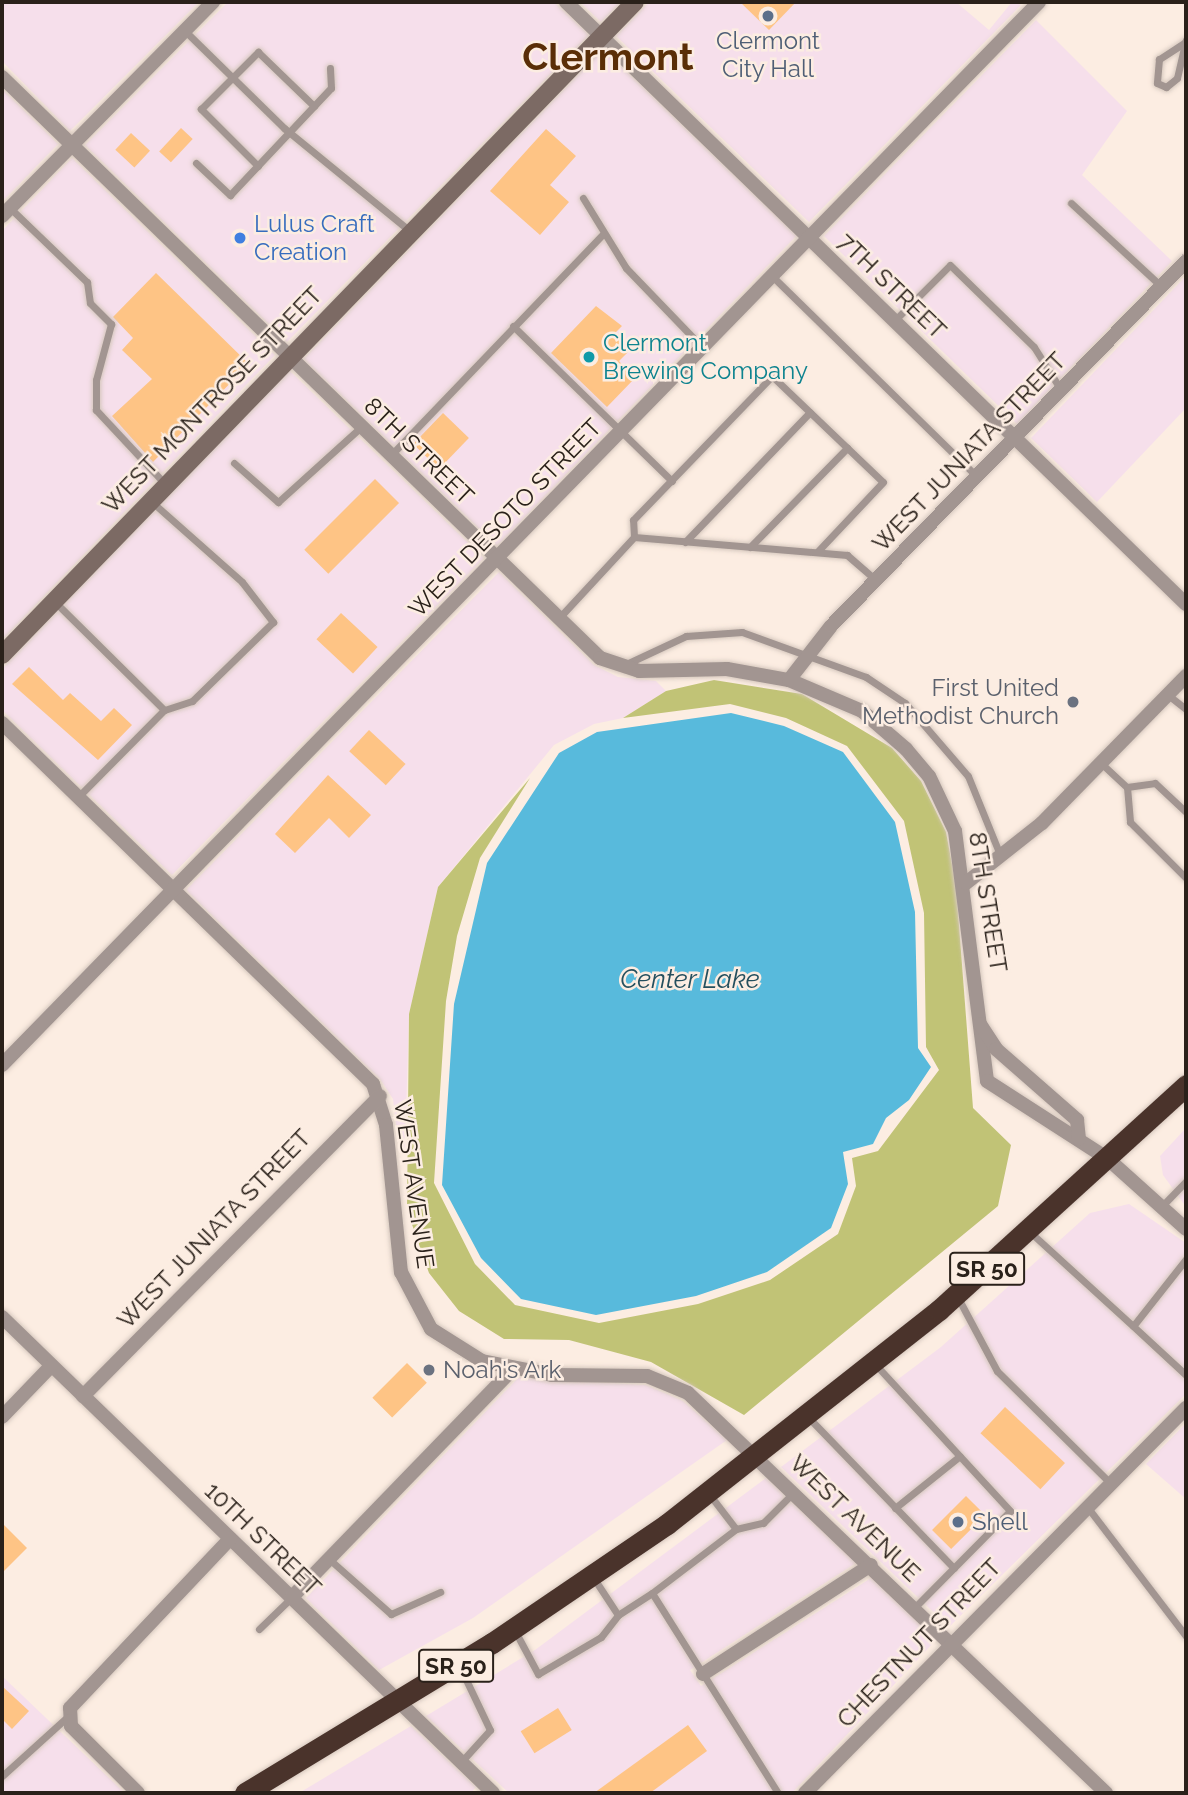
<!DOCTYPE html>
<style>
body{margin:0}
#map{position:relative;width:1188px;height:1795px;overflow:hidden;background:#fcede2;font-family:Raleway,sans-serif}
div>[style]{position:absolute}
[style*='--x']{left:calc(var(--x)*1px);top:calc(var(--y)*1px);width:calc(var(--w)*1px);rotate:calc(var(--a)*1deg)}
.commercial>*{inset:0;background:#f6dfeb;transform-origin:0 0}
.green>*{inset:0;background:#c1c376}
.water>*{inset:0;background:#58badc}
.building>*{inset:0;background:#fec485;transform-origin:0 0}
.roads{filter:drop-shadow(0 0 2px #d6c8be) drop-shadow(0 0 2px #d6c8be)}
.lane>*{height:7px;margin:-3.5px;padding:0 3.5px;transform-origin:3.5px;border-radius:3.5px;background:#a29591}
.street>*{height:14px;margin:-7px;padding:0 7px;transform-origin:7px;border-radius:7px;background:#a29591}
.secondary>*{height:18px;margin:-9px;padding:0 9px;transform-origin:9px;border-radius:9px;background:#7c6a64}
.highway>*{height:21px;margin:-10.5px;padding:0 10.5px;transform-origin:10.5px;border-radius:10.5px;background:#4a332b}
.dots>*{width:19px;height:19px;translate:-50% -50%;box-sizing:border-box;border:4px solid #fcede2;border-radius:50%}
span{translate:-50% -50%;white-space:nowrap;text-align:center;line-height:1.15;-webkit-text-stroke:5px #fcede2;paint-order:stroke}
.shield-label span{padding:2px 5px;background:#fcede2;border:2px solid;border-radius:5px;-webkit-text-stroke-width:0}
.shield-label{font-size:23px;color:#2a211a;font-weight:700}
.service-label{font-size:24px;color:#4e5e75}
.left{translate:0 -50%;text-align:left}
.shop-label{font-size:24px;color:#366cbe}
.street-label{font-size:24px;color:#2a211a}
.culture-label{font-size:24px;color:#0d838f}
.worship-label{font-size:24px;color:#5b616d}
.right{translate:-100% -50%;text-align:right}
.water-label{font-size:26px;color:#244f5e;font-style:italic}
.town-label{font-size:38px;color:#5a2e07;font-weight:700}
.frame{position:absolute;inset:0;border:4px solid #2a211a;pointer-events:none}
</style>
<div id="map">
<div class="commercial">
<div style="clip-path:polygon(2px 2px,199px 2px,70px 131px,2px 61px)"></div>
<div style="clip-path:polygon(228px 2px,554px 2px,589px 35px,287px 342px,85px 145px)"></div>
<div style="clip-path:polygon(580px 2px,621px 2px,601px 22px)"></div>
<div style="clip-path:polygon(649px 2px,956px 2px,989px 30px,1012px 2px,1021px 5px,809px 222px,616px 36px)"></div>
<div style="clip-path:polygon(1036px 20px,1127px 111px,1082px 175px,1172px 261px,1017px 424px,824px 236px)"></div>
<div style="left:603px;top:49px;width:269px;height:431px;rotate:44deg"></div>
<div style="clip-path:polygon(2px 89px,58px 144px,2px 202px)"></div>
<div style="clip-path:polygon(72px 158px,275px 355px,2px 640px,2px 231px)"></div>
<div style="clip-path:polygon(1186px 276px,1186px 408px,1097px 502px,1031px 438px)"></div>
<div style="clip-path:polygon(289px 370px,484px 558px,172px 875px,2px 710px,2px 669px)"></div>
<div style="clip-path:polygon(499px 572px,594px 665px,618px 677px,656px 681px,666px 691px,623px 718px,594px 724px,554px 745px,438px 887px,409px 1014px,405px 1148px,398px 1141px,393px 1099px,380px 1079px,186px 890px)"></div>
<div style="clip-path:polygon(1186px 1128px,1186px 1207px,1163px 1175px,1160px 1156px)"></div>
<div style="clip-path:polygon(1129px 1204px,1186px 1243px,1186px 1394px,949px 1627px,781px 1467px,941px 1347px,1090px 1213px)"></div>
<div style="clip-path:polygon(518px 1378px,646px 1385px,683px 1401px,727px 1440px,473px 1618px,379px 1670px,306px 1598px)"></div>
<div style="clip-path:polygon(1186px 1423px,1186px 1499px,1146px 1464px)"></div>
<div style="clip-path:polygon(766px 1478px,856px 1563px,690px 1670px,701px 1686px,871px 1578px,936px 1640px,792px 1793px,509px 1793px,426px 1716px,535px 1650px)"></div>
<div style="clip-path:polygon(2px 1676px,45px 1717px,125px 1793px,2px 1793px)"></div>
<div style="clip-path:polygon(411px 1726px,476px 1787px,471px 1793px,299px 1793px)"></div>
</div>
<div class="green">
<div style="clip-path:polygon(714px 680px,802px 694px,892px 748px,921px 781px,946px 832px,956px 886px,973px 1108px,1011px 1145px,998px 1206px,744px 1415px,651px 1362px,569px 1340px,504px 1339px,459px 1311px,429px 1273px,407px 1210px,409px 1014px,438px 887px,530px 778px,480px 858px,457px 936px,446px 1001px,434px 1183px,475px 1264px,515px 1305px,599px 1323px,698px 1304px,770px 1280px,838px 1234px,856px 1186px,852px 1158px,878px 1151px,939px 1070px,926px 1047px,924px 913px,904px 821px,847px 746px,786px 718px,730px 704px,623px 718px,666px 691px)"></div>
</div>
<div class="water">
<div style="clip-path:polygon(731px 713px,784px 726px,843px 752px,895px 822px,915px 912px,918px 1048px,931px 1067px,909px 1100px,886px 1118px,873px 1144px,843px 1152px,848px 1184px,831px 1228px,767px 1272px,696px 1296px,596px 1315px,521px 1299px,481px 1258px,442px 1185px,454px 1004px,487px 863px,559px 753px,597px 732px)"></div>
</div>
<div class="building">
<div style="clip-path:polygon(740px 2px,796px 2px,769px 30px)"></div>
<div style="left:181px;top:128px;width:16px;height:32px;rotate:43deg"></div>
<div style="clip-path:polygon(546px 129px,576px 156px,550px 185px,569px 202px,540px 235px,490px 191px)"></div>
<div style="left:131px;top:133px;width:26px;height:23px;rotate:43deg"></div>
<div style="clip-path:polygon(156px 273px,249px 364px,153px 462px,112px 416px,152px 379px,122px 350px,133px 338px,113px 317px)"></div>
<div style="clip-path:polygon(596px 306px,622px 326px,615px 333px,631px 349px,619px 361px,634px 379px,607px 407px,551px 353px)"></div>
<div style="left:443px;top:413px;width:36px;height:43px;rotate:44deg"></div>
<div style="left:375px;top:479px;width:34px;height:100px;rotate:45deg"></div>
<div style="left:341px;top:613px;width:50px;height:36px;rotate:43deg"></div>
<div style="clip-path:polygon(29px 667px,63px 700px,70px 693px,101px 721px,114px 708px,132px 725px,98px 760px,12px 684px)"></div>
<div style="left:369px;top:730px;width:50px;height:29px;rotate:43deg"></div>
<div style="clip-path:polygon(328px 775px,371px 815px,349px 838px,329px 818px,295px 853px,275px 834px)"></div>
<div style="left:407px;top:1363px;width:28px;height:49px;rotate:45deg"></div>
<div style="left:1005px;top:1407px;width:82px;height:36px;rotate:43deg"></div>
<div style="left:966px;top:1496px;width:27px;height:48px;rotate:45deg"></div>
<div style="clip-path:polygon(2px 1523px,27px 1548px,2px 1573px)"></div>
<div style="clip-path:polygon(2px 1686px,29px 1711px,12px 1729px,2px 1719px)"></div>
<div style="left:558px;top:1708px;width:26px;height:44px;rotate:58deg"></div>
<div style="clip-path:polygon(688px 1725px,707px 1751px,650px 1793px,594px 1793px)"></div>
</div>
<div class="roads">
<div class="lane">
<div style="--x:185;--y:31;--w:139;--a:44.4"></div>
<div style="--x:284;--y:128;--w:163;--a:39.3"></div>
<div style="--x:1184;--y:43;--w:30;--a:147"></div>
<div style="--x:1159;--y:59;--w:24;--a:95"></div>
<div style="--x:1157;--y:83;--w:10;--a:24"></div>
<div style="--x:1166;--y:87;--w:14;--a:-39"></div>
<div style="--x:1177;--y:78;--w:39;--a:-77"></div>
<div style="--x:196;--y:163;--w:47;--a:43.3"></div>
<div style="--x:230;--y:195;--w:147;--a:-46.7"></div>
<div style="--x:331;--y:88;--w:20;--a:-93"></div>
<div style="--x:258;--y:166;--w:81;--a:-135"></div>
<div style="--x:201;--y:109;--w:81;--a:-45"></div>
<div style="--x:258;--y:52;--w:78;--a:44"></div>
<div style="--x:583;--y:198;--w:82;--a:58.4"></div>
<div style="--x:626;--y:268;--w:110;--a:46.1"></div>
<div style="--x:1071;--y:203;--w:122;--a:42.7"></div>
<div style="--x:10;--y:208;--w:107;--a:43.9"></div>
<div style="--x:87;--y:282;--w:21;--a:82"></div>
<div style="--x:90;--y:303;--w:30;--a:45"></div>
<div style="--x:111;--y:324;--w:58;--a:105"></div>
<div style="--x:96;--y:380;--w:30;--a:90"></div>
<div style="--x:96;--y:410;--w:100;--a:47"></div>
<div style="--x:772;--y:276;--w:286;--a:44.4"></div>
<div style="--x:894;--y:321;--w:79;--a:-45"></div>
<div style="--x:950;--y:265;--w:117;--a:44.3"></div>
<div style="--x:1034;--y:347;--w:51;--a:57.9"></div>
<div style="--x:513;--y:326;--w:222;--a:44.3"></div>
<div style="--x:391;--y:455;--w:305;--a:-46.2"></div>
<div style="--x:234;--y:463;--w:59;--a:41.6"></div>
<div style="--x:278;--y:502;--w:112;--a:-42.1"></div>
<div style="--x:152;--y:502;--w:120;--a:41.6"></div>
<div style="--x:242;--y:582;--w:51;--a:52.2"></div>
<div style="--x:273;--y:622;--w:113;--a:135.7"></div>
<div style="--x:192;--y:701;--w:29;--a:162"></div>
<div style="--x:634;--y:537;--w:17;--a:-93"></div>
<div style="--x:633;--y:520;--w:200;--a:-46"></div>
<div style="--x:772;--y:376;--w:153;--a:43.7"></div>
<div style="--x:883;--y:482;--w:95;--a:133.3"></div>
<div style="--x:685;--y:542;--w:180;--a:-46.1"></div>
<div style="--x:750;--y:547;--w:139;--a:-45.6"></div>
<div style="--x:54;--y:601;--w:155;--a:44.7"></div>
<div style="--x:164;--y:710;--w:122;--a:134.7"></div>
<div style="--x:558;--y:619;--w:112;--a:-47.2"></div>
<div style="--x:634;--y:537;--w:214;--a:4.8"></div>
<div style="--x:847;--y:555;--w:38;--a:41"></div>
<div style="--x:622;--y:666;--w:71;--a:-25.1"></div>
<div style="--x:686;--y:636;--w:56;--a:-4.1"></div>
<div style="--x:742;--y:632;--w:132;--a:19.9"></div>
<div style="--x:866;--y:677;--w:47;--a:33.7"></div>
<div style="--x:905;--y:703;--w:96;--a:49.2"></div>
<div style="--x:968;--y:776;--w:85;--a:67.9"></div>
<div style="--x:1168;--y:695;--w:23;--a:38"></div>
<div style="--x:1103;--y:765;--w:33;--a:43"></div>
<div style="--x:1127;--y:787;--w:35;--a:85"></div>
<div style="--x:1130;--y:822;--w:79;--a:45"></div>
<div style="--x:1127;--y:787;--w:28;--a:-8"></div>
<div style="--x:1155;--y:783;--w:42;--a:43.1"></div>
<div style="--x:1161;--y:1207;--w:36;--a:-46"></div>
<div style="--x:1030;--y:1232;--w:139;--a:42.4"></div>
<div style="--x:1186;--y:1259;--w:85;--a:128.3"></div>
<div style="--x:1133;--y:1326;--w:72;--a:42.8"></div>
<div style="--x:957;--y:1296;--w:85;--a:61.9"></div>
<div style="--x:997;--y:1371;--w:161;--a:44.7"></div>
<div style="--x:875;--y:1364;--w:200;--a:47.4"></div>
<div style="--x:1010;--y:1511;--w:135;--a:134.7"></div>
<div style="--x:808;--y:1417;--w:210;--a:46"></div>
<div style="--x:709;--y:1494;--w:44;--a:52.4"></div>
<div style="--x:895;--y:1508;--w:83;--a:-38.7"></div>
<div style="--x:1088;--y:1508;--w:161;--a:52.6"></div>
<div style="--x:329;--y:1559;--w:83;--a:41.6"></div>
<div style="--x:391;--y:1614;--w:54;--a:-24.2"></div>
<div style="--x:593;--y:1577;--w:45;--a:56.7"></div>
<div style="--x:618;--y:1615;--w:40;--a:-32.9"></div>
<div style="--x:259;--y:1629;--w:45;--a:-44.1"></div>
<div style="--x:515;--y:1631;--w:49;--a:61.9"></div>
<div style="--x:538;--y:1674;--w:73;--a:-30.4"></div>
<div style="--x:601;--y:1637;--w:28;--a:-52"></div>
<div style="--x:459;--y:1665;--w:72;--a:64.5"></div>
<div style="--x:490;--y:1730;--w:43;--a:132.2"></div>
<div style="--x:2;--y:1776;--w:88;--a:-42.2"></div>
<div style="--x:778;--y:1793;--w:236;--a:-122.2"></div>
<div style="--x:652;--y:1593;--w:106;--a:-37.3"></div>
<div style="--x:736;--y:1529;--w:28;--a:-13"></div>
<div style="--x:763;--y:1523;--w:44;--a:-45"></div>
</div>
<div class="street">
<div style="--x:566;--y:2;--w:864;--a:44.16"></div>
<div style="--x:2;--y:77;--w:834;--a:44.17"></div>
<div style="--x:600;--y:658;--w:41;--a:18.4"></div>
<div style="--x:639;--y:671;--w:88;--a:-1.3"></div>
<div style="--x:727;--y:669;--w:63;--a:10.1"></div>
<div style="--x:789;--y:680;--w:79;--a:23"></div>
<div style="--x:862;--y:711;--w:58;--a:40.8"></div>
<div style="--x:906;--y:749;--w:35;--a:50"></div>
<div style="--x:929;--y:776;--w:61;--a:64.7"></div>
<div style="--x:955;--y:831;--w:252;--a:82.7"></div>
<div style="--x:987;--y:1081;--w:144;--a:32.8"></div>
<div style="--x:1108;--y:1159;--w:105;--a:41.9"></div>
<div style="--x:2;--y:216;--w:301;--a:-45.4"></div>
<div style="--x:789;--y:680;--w:68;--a:-52.1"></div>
<div style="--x:831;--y:626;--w:509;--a:-45.8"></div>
<div style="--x:2;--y:723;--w:518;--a:44.22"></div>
<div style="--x:373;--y:1084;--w:43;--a:72.4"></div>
<div style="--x:386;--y:1125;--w:148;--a:84.2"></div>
<div style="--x:401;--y:1272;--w:64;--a:62.2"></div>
<div style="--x:431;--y:1329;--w:60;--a:32.1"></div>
<div style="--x:482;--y:1361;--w:71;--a:11.3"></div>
<div style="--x:552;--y:1375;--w:95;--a:0.6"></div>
<div style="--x:647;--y:1376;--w:44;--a:22.5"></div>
<div style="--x:688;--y:1393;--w:579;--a:43.74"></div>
<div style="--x:966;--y:883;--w:97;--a:-38.3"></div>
<div style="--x:1042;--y:823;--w:206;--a:-45.6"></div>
<div style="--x:980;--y:1024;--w:30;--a:57"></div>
<div style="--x:996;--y:1049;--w:108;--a:41.2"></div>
<div style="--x:1077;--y:1120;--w:19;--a:84"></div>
<div style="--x:2;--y:1065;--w:1485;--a:-45.71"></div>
<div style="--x:2;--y:1317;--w:684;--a:44.11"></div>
<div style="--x:83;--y:1396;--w:422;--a:-45.3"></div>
<div style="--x:2;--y:1417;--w:71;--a:-46.1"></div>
<div style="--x:291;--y:1598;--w:320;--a:-45.9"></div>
<div style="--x:703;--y:1674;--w:200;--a:-33"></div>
<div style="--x:138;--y:1793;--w:95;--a:-135"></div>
<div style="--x:71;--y:1726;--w:18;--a:-93"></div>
<div style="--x:70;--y:1708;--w:233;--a:-46.6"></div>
<div style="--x:805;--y:1793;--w:542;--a:-45.3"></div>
</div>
<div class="secondary">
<div style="--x:2;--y:655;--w:909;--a:-45.89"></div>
</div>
<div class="highway">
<div style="--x:245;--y:1793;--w:289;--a:-31.3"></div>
<div style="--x:492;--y:1643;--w:212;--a:-34.2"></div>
<div style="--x:667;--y:1524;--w:346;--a:-38.2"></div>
<div style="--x:939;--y:1310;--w:334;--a:-42.3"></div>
</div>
</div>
<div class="dots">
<div style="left:768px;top:16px;background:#5c6f8a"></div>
<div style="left:240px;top:238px;background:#3f7fe0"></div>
<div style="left:589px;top:357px;background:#0f9aa8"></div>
<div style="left:1073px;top:702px;background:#6b7280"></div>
<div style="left:429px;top:1370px;background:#6b7280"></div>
<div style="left:958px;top:1522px;background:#5c6f8a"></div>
</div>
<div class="shield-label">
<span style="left:987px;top:1269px">SR 50</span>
<span style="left:456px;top:1666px">SR 50</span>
</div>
<div class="service-label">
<span style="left:768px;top:55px">Clermont<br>City Hall</span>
<span class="left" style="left:972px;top:1522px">Shell</span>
</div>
<div class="shop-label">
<span class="left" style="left:254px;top:238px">Lulus Craft<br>Creation</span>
</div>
<div class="street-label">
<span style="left:892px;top:286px;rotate:44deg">7TH STREET</span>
<span style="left:212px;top:400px;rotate:-46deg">WEST MONTROSE STREET</span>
<span style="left:419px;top:451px;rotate:44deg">8TH STREET</span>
<span style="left:969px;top:452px;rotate:-46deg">WEST JUNIATA STREET</span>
<span style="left:505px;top:518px;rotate:-46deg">WEST DESOTO STREET</span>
<span style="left:988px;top:902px;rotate:81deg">8TH STREET</span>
<span style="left:414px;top:1184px;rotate:82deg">WEST AVENUE</span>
<span style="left:214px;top:1229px;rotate:-46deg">WEST JUNIATA STREET</span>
<span style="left:855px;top:1518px;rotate:44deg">WEST AVENUE</span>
<span style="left:263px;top:1539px;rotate:44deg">10TH STREET</span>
<span style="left:919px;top:1643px;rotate:-46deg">CHESTNUT STREET</span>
</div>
<div class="culture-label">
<span class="left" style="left:603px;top:357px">Clermont<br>Brewing Company</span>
</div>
<div class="worship-label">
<span class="right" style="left:1059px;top:702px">First United<br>Methodist Church</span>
<span class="left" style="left:443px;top:1370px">Noah's Ark</span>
</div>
<div class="water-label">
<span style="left:690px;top:980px">Center Lake</span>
</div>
<div class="town-label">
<span style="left:608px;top:57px">Clermont</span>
</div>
<div class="frame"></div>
</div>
